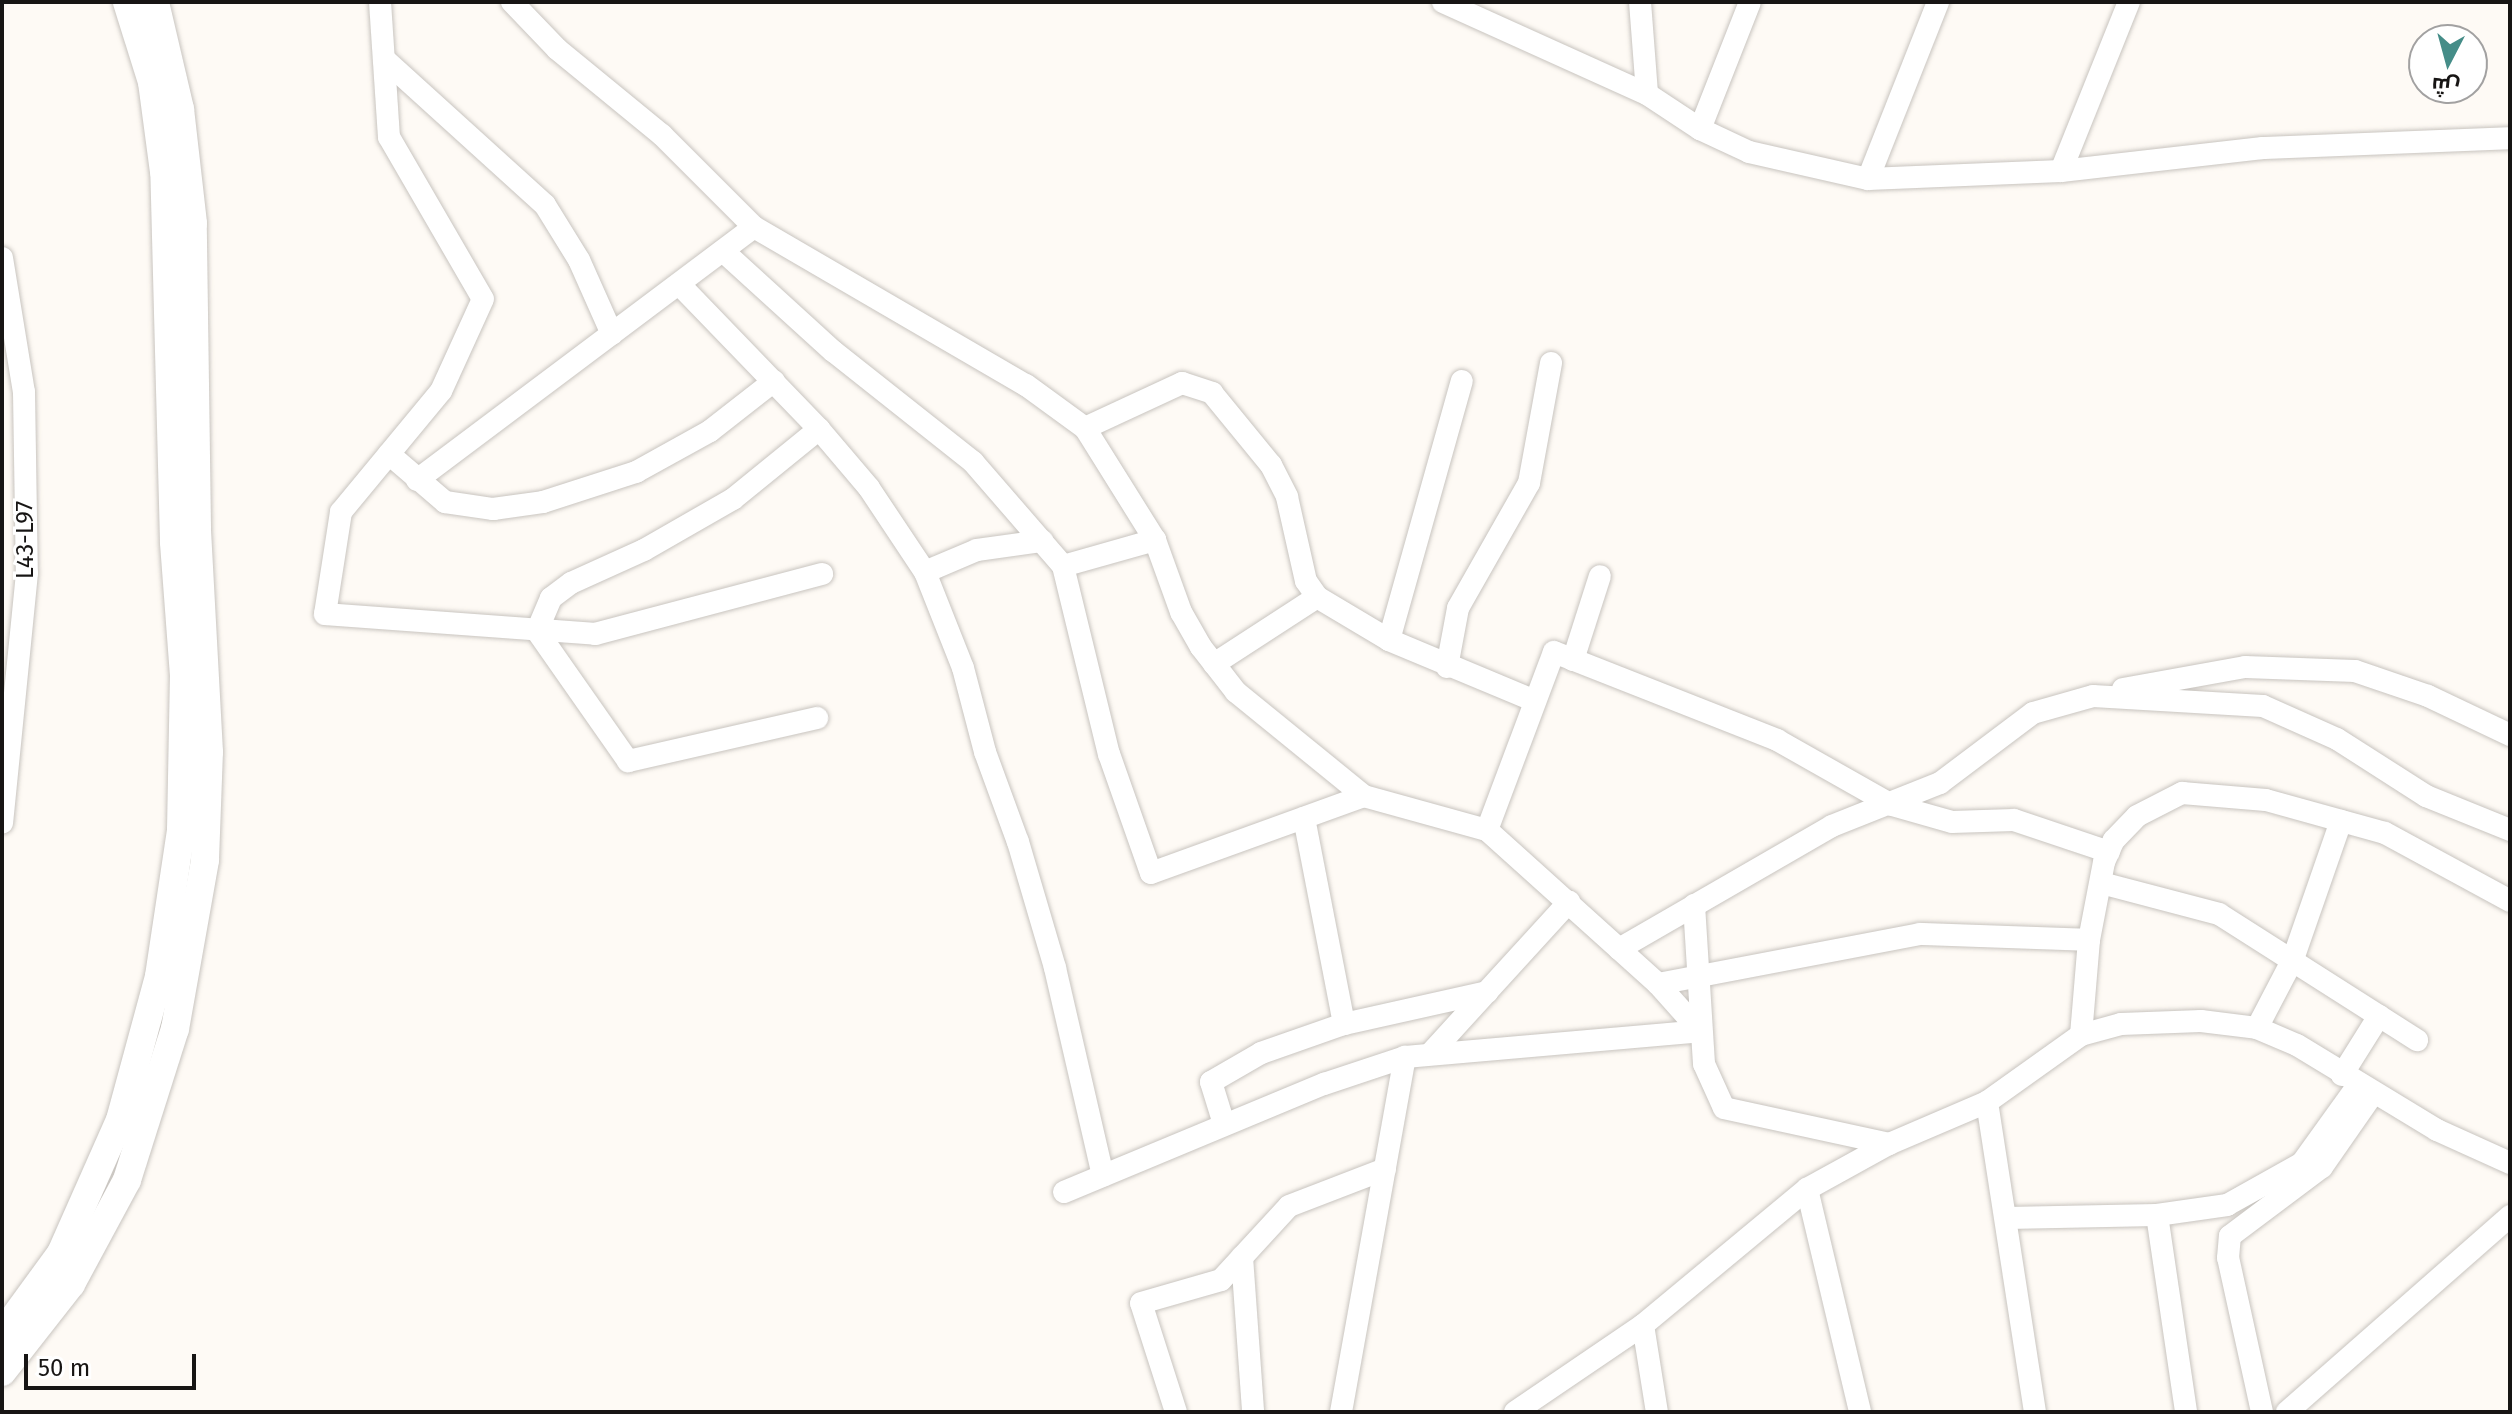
<!DOCTYPE html>
<meta charset="utf-8">
<style>
body{margin:0}
#map{position:relative;width:2512px;height:1414px;overflow:hidden;background:#fefaf5;font-family:"Fira Sans",Cairo,sans-serif}
div>[style]{position:absolute}
[style*='--x']{left:calc(var(--x)*1px);top:calc(var(--y)*1px);width:calc(var(--w)*1px);rotate:calc(var(--a)*1deg)}
.roads{filter:drop-shadow(0 0 2px #c8c4bf) drop-shadow(0 0 2px #c8c4bf)}
.minor>*{height:22px;margin:-11px;padding:0 11px;transform-origin:11px;border-radius:11px;background:#fff}
.tertiary>*{height:28px;margin:-14px;padding:0 14px;transform-origin:14px;border-radius:14px;background:#fff}
span{translate:-50% -50%;white-space:nowrap;text-align:center;line-height:1.15;-webkit-text-stroke:6px #fff;paint-order:stroke}
.street-label{font-size:24px;color:#171514}
.frame{position:absolute;inset:0;border:4px solid #171514;pointer-events:none}
.north{position:absolute;left:2408px;top:24px;width:80px;height:80px;box-sizing:border-box;background:#fff;border:2px solid #a2a1a1;border-radius:50%;rotate:186deg;font-size:22px;font-weight:700;line-height:32px;text-align:center;color:#171514}
.north::after{content:'';display:block;margin:auto;width:28px;height:36px;background:#458d88;clip-path:polygon(50% 0,100% 100%,50% 72%,0 100%)}
.scale{position:absolute;left:24px;top:1354px;width:172px;height:36px;box-sizing:border-box;border:4px solid #171514;border-top:0;padding-left:10px;font-size:24px;line-height:28px;white-space:nowrap;color:#171514;-webkit-text-stroke:6px #fff;paint-order:stroke}
</style>
<div id="map">
<div class="roads">
<div class="minor">
<div style="--x:380;--y:2;--w:135;--a:86.2"></div>
<div style="--x:389;--y:137;--w:187;--a:59.9"></div>
<div style="--x:483;--y:299;--w:101;--a:114.5"></div>
<div style="--x:441;--y:391;--w:157;--a:129.6"></div>
<div style="--x:341;--y:512;--w:103;--a:98.9"></div>
<div style="--x:325;--y:614;--w:271;--a:4.2"></div>
<div style="--x:595;--y:634;--w:235;--a:-14.8"></div>
<div style="--x:512;--y:2;--w:65;--a:46.2"></div>
<div style="--x:557;--y:49;--w:136;--a:39.3"></div>
<div style="--x:662;--y:135;--w:130;--a:45"></div>
<div style="--x:754;--y:227;--w:315;--a:30.2"></div>
<div style="--x:1026;--y:385;--w:73;--a:36.1"></div>
<div style="--x:1085;--y:428;--w:132;--a:58"></div>
<div style="--x:1155;--y:540;--w:77;--a:70.1"></div>
<div style="--x:1181;--y:612;--w:40;--a:60.3"></div>
<div style="--x:1201;--y:647;--w:57;--a:52.1"></div>
<div style="--x:1236;--y:692;--w:165;--a:39.1"></div>
<div style="--x:1364;--y:796;--w:128;--a:15.5"></div>
<div style="--x:1487;--y:830;--w:230;--a:42"></div>
<div style="--x:1658;--y:984;--w:63;--a:48.2"></div>
<div style="--x:1443;--y:2;--w:224;--a:24.3"></div>
<div style="--x:1647;--y:94;--w:64;--a:33.4"></div>
<div style="--x:1700;--y:129;--w:54;--a:25.1"></div>
<div style="--x:1749;--y:152;--w:122;--a:12.8"></div>
<div style="--x:1868;--y:179;--w:193;--a:-2.4"></div>
<div style="--x:2061;--y:171;--w:203;--a:-6.5"></div>
<div style="--x:2263;--y:148;--w:247;--a:-2.3"></div>
<div style="--x:1640;--y:2;--w:92;--a:85.6"></div>
<div style="--x:384;--y:59;--w:217;--a:42.2"></div>
<div style="--x:545;--y:205;--w:65;--a:58.3"></div>
<div style="--x:579;--y:260;--w:81;--a:66"></div>
<div style="--x:1700;--y:129;--w:136;--a:-68.5"></div>
<div style="--x:2061;--y:171;--w:182;--a:-68.1"></div>
<div style="--x:1868;--y:179;--w:190;--a:-68.4"></div>
<div style="--x:723;--y:251;--w:149;--a:42.3"></div>
<div style="--x:833;--y:351;--w:179;--a:38.4"></div>
<div style="--x:973;--y:462;--w:138;--a:49.1"></div>
<div style="--x:1063;--y:566;--w:194;--a:76.3"></div>
<div style="--x:1109;--y:754;--w:126;--a:70.6"></div>
<div style="--x:1151;--y:873;--w:226;--a:-19.9"></div>
<div style="--x:2;--y:258;--w:136;--a:80.7"></div>
<div style="--x:24;--y:392;--w:181;--a:89.1"></div>
<div style="--x:27;--y:573;--w:251;--a:95.7"></div>
<div style="--x:679;--y:284;--w:202;--a:46"></div>
<div style="--x:819;--y:429;--w:77;--a:49.7"></div>
<div style="--x:869;--y:488;--w:101;--a:56.3"></div>
<div style="--x:925;--y:572;--w:103;--a:68.4"></div>
<div style="--x:963;--y:668;--w:87;--a:75.3"></div>
<div style="--x:985;--y:752;--w:96;--a:69.9"></div>
<div style="--x:1018;--y:842;--w:131;--a:73.6"></div>
<div style="--x:1055;--y:968;--w:213;--a:77"></div>
<div style="--x:1085;--y:428;--w:107;--a:-24.9"></div>
<div style="--x:1182;--y:383;--w:32;--a:18"></div>
<div style="--x:1212;--y:393;--w:93;--a:50.7"></div>
<div style="--x:1271;--y:465;--w:36;--a:63"></div>
<div style="--x:1287;--y:497;--w:86;--a:77.3"></div>
<div style="--x:1306;--y:581;--w:19;--a:55"></div>
<div style="--x:1317;--y:597;--w:84;--a:30.8"></div>
<div style="--x:1389;--y:640;--w:158;--a:22.7"></div>
<div style="--x:389;--y:454;--w:74;--a:40.6"></div>
<div style="--x:445;--y:502;--w:49;--a:8.3"></div>
<div style="--x:493;--y:509;--w:50;--a:-8"></div>
<div style="--x:543;--y:502;--w:98;--a:-17.9"></div>
<div style="--x:636;--y:472;--w:85;--a:-29"></div>
<div style="--x:710;--y:431;--w:81;--a:-38"></div>
<div style="--x:417;--y:480;--w:421;--a:-36.9"></div>
<div style="--x:1063;--y:566;--w:96;--a:-15.8"></div>
<div style="--x:925;--y:572;--w:56;--a:-22.9"></div>
<div style="--x:977;--y:550;--w:66;--a:-7.9"></div>
<div style="--x:537;--y:631;--w:36;--a:-67"></div>
<div style="--x:551;--y:598;--w:25;--a:-37"></div>
<div style="--x:571;--y:583;--w:80;--a:-24.3"></div>
<div style="--x:644;--y:550;--w:103;--a:-29.8"></div>
<div style="--x:733;--y:499;--w:111;--a:-39.1"></div>
<div style="--x:537;--y:631;--w:159;--a:55"></div>
<div style="--x:628;--y:761;--w:194;--a:-12.8"></div>
<div style="--x:1389;--y:640;--w:269;--a:-74.3"></div>
<div style="--x:1573;--y:660;--w:88;--a:-72.2"></div>
<div style="--x:1214;--y:664;--w:123;--a:-33"></div>
<div style="--x:1447;--y:667;--w:60;--a:-79.4"></div>
<div style="--x:1458;--y:608;--w:144;--a:-60.4"></div>
<div style="--x:1529;--y:483;--w:122;--a:-79.6"></div>
<div style="--x:2123;--y:689;--w:124;--a:-10.2"></div>
<div style="--x:2245;--y:667;--w:110;--a:2.1"></div>
<div style="--x:2355;--y:671;--w:77;--a:18.9"></div>
<div style="--x:2428;--y:696;--w:91;--a:25.4"></div>
<div style="--x:1304;--y:818;--w:210;--a:79"></div>
<div style="--x:1487;--y:830;--w:190;--a:-69.4"></div>
<div style="--x:1554;--y:652;--w:240;--a:21.5"></div>
<div style="--x:1777;--y:740;--w:132;--a:29.5"></div>
<div style="--x:1892;--y:805;--w:62;--a:15.8"></div>
<div style="--x:1952;--y:822;--w:62;--a:-1.8"></div>
<div style="--x:2014;--y:820;--w:100;--a:18.6"></div>
<div style="--x:2101;--y:883;--w:122;--a:14.7"></div>
<div style="--x:2219;--y:914;--w:235;--a:32.5"></div>
<div style="--x:1694;--y:905;--w:159;--a:86.4"></div>
<div style="--x:1704;--y:1064;--w:48;--a:65.6"></div>
<div style="--x:1724;--y:1108;--w:169;--a:12.3"></div>
<div style="--x:1619;--y:949;--w:246;--a:-30"></div>
<div style="--x:1832;--y:826;--w:116;--a:-21.7"></div>
<div style="--x:1940;--y:783;--w:116;--a:-37"></div>
<div style="--x:2033;--y:713;--w:62;--a:-15.8"></div>
<div style="--x:2093;--y:696;--w:170;--a:3.4"></div>
<div style="--x:2263;--y:706;--w:81;--a:24"></div>
<div style="--x:2337;--y:739;--w:106;--a:32.6"></div>
<div style="--x:2426;--y:796;--w:91;--a:22"></div>
<div style="--x:1658;--y:984;--w:267;--a:-10.8"></div>
<div style="--x:1920;--y:934;--w:169;--a:2"></div>
<div style="--x:2257;--y:1028;--w:78;--a:-62.4"></div>
<div style="--x:2293;--y:959;--w:146;--a:-70.8"></div>
<div style="--x:2081;--y:1035;--w:95;--a:-85.2"></div>
<div style="--x:2089;--y:940;--w:79;--a:-79.1"></div>
<div style="--x:2104;--y:862;--w:24;--a:-66"></div>
<div style="--x:2114;--y:840;--w:33;--a:-46"></div>
<div style="--x:2137;--y:816;--w:51;--a:-27.1"></div>
<div style="--x:2182;--y:793;--w:84;--a:4.8"></div>
<div style="--x:2266;--y:800;--w:123;--a:15.5"></div>
<div style="--x:2385;--y:833;--w:142;--a:28.5"></div>
<div style="--x:1431;--y:1053;--w:205;--a:-47.6"></div>
<div style="--x:2342;--y:1075;--w:70;--a:-57.9"></div>
<div style="--x:1987;--y:1102;--w:314;--a:81.2"></div>
<div style="--x:1224;--y:1124;--w:44;--a:-107.2"></div>
<div style="--x:1211;--y:1082;--w:58;--a:-30.1"></div>
<div style="--x:1261;--y:1053;--w:88;--a:-19.3"></div>
<div style="--x:1344;--y:1024;--w:147;--a:-12.6"></div>
<div style="--x:1807;--y:1189;--w:229;--a:76.6"></div>
<div style="--x:1064;--y:1192;--w:282;--a:-22.6"></div>
<div style="--x:1324;--y:1084;--w:85;--a:-18.4"></div>
<div style="--x:1405;--y:1057;--w:296;--a:-5"></div>
<div style="--x:2157;--y:1215;--w:199;--a:81.6"></div>
<div style="--x:2007;--y:1218;--w:150;--a:-1.1"></div>
<div style="--x:2157;--y:1215;--w:71;--a:-8.1"></div>
<div style="--x:2227;--y:1205;--w:86;--a:-29.2"></div>
<div style="--x:2302;--y:1163;--w:96;--a:-54.3"></div>
<div style="--x:1242;--y:1257;--w:155;--a:85.9"></div>
<div style="--x:1643;--y:1325;--w:88;--a:80.9"></div>
<div style="--x:1176;--y:1412;--w:114;--a:-107.8"></div>
<div style="--x:1141;--y:1303;--w:83;--a:-16"></div>
<div style="--x:1221;--y:1280;--w:100;--a:-47.4"></div>
<div style="--x:1289;--y:1206;--w:103;--a:-21.1"></div>
<div style="--x:1341;--y:1412;--w:361;--a:-79.8"></div>
<div style="--x:1515;--y:1412;--w:155;--a:-34.2"></div>
<div style="--x:1643;--y:1325;--w:213;--a:-39.7"></div>
<div style="--x:1807;--y:1189;--w:94;--a:-28.8"></div>
<div style="--x:1889;--y:1144;--w:107;--a:-23.2"></div>
<div style="--x:1987;--y:1102;--w:115;--a:-35.5"></div>
<div style="--x:2081;--y:1035;--w:41;--a:-15.4"></div>
<div style="--x:2121;--y:1024;--w:80;--a:-2.1"></div>
<div style="--x:2201;--y:1021;--w:56;--a:7.1"></div>
<div style="--x:2257;--y:1028;--w:43;--a:23"></div>
<div style="--x:2297;--y:1045;--w:164;--a:31.3"></div>
<div style="--x:2437;--y:1130;--w:80;--a:24.3"></div>
<div style="--x:2262;--y:1412;--w:158;--a:-102.4"></div>
<div style="--x:2228;--y:1258;--w:22;--a:-85"></div>
<div style="--x:2230;--y:1236;--w:115;--a:-36.9"></div>
<div style="--x:2322;--y:1167;--w:88;--a:-55.2"></div>
<div style="--x:2287;--y:1412;--w:297;--a:-41.3"></div>
</div>
<div class="tertiary">
<div style="--x:2;--y:1334;--w:100;--a:-53.9"></div>
<div style="--x:61;--y:1253;--w:145;--a:-66.1"></div>
<div style="--x:120;--y:1120;--w:149;--a:-74.8"></div>
<div style="--x:159;--y:976;--w:148;--a:-81.4"></div>
<div style="--x:181;--y:830;--w:154;--a:-88.9"></div>
<div style="--x:184;--y:676;--w:134;--a:-94.3"></div>
<div style="--x:174;--y:542;--w:370;--a:-91.5"></div>
<div style="--x:164;--y:172;--w:91;--a:-97.6"></div>
<div style="--x:152;--y:82;--w:84;--a:-107.4"></div>
<div style="--x:2;--y:1372;--w:112;--a:-51.9"></div>
<div style="--x:71;--y:1284;--w:118;--a:-61.7"></div>
<div style="--x:127;--y:1180;--w:158;--a:-72.4"></div>
<div style="--x:175;--y:1029;--w:172;--a:-79.9"></div>
<div style="--x:205;--y:860;--w:108;--a:-87.9"></div>
<div style="--x:209;--y:752;--w:224;--a:-93.1"></div>
<div style="--x:197;--y:528;--w:305;--a:-90.8"></div>
<div style="--x:193;--y:223;--w:115;--a:-96.5"></div>
<div style="--x:180;--y:109;--w:110;--a:-103.2"></div>
</div>
</div>
<div class="street-label">
<span style="left:26px;top:540px;rotate:-90deg">L43-L97</span>
</div>
<div class="frame"></div>
<div class="north">ش</div>
<div class="scale">50 m</div>
</div>
